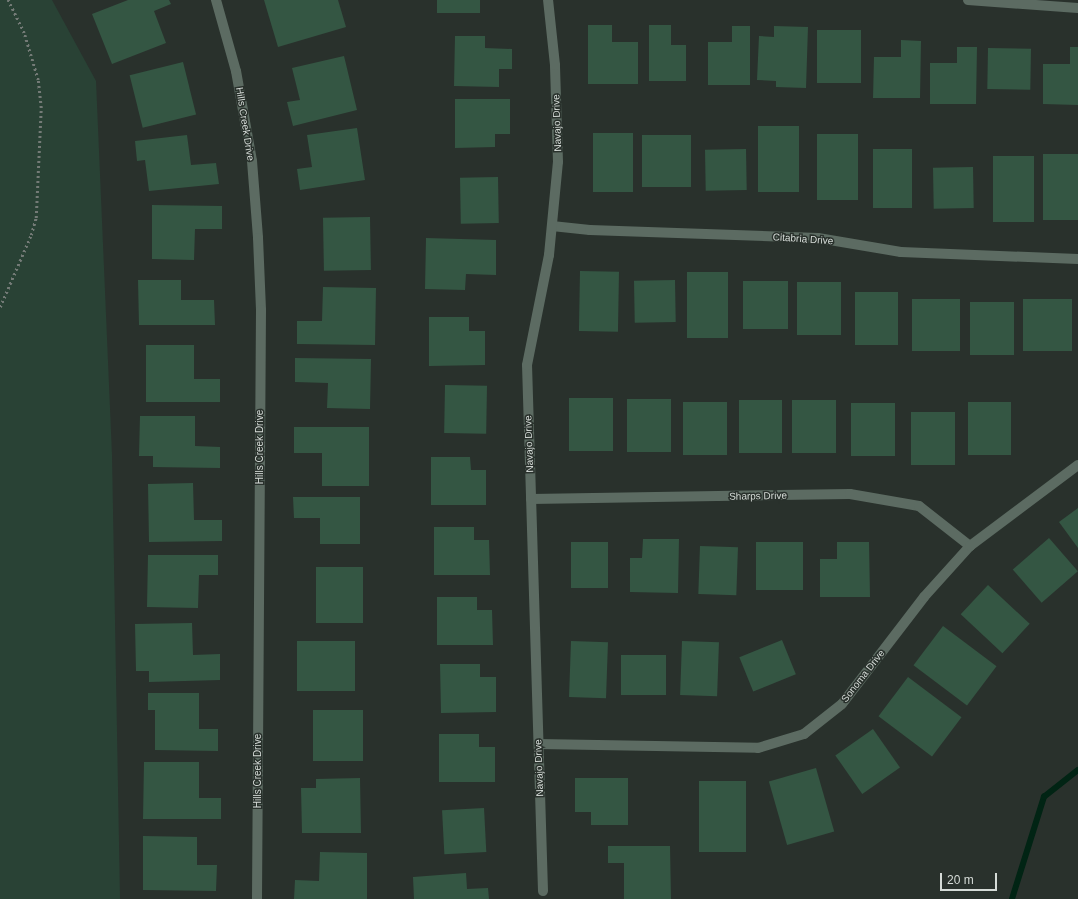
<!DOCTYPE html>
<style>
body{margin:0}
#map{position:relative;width:1078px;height:899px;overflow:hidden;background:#29312c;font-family:Arial,sans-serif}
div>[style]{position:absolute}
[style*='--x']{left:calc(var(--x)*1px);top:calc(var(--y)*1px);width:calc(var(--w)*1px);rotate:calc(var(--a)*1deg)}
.green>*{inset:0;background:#294235}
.stream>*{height:5.5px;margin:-2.75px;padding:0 2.75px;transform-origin:2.75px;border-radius:2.75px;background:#012414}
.building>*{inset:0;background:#345643;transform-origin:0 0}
.path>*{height:2.5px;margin-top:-1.25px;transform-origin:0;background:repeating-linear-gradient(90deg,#747b77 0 2px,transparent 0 5px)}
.minor>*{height:10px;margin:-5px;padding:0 5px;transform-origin:5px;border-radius:5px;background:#5c6b62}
span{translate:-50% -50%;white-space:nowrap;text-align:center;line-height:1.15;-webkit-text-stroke:3px #29312c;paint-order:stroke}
.street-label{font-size:10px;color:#d5dbd7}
.scale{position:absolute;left:940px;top:873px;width:57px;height:18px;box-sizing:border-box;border:2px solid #d5dbd7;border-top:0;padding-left:5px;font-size:12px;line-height:14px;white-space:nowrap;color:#d5dbd7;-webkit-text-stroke:3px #29312c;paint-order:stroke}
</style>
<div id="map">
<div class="green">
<div style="clip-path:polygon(0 0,52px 0,96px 81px,112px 455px,120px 899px,0 899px)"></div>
</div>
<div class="stream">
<div style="--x:1012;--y:899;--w:107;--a:-72.6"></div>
<div style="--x:1044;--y:797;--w:43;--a:-38.5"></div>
</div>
<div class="building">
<div style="clip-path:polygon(128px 0,169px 0,171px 4px,154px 11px,166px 43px,112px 64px,92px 14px)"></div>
<div style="clip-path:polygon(264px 0,338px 0,346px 27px,278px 47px)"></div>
<div style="left:437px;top:0;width:43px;height:13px"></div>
<div style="clip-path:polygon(588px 25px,612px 25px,612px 42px,638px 42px,638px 84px,588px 84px)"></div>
<div style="clip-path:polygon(649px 25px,671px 25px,671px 45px,686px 45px,686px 81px,649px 81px)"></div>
<div style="clip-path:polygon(732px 26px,750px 26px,750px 85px,708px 85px,708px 42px,732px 42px)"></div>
<div style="clip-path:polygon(774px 26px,808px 27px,806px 88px,776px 87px,776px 81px,757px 80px,759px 36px,774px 37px)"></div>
<div style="left:817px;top:30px;width:44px;height:53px"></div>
<div style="clip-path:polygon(455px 36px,485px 36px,485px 48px,512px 49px,512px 69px,499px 69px,499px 87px,454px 86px)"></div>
<div style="clip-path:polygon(901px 40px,921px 41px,920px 98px,873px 98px,874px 57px,901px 57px)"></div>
<div style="clip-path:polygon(957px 47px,977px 47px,976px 104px,930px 104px,930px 63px,957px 63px)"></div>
<div style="clip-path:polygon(1070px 47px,1078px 47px,1078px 105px,1043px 104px,1043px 64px,1070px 64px)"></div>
<div style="left:988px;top:48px;width:43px;height:41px;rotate:1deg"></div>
<div style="clip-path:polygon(344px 56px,357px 110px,293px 126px,287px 102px,300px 100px,292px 68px)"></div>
<div style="left:183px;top:62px;width:54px;height:55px;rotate:76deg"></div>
<div style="clip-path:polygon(455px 99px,510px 99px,510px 134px,495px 134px,495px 147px,455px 148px)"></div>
<div style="left:758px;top:126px;width:41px;height:66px"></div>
<div style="clip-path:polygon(357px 128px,365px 180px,300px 190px,297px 169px,312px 167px,307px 135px)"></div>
<div style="left:593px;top:133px;width:40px;height:59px"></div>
<div style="left:817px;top:134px;width:41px;height:66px"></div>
<div style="clip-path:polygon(187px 135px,191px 165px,216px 163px,219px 184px,149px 191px,145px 160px,137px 161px,135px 141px)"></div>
<div style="left:642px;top:135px;width:49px;height:52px"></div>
<div style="left:746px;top:149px;width:41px;height:41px;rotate:89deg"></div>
<div style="left:873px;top:149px;width:39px;height:59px"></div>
<div style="left:1043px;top:154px;width:35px;height:66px"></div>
<div style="left:993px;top:156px;width:41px;height:66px"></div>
<div style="left:973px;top:167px;width:41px;height:40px;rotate:89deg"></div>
<div style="left:498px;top:177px;width:46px;height:38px;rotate:89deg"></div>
<div style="clip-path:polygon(152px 205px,222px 206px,222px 229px,195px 229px,194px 260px,152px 259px)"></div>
<div style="left:370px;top:217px;width:53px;height:47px;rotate:89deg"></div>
<div style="clip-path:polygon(426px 238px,496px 240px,496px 275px,466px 274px,465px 290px,425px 289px)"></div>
<div style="left:580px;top:271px;width:39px;height:60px;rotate:1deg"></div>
<div style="left:687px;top:272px;width:41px;height:66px"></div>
<div style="clip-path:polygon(138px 280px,181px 280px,181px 300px,214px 300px,215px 325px,139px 325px)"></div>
<div style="left:675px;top:280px;width:42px;height:41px;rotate:89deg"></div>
<div style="left:743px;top:281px;width:45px;height:48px"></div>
<div style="left:797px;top:282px;width:44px;height:53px"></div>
<div style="clip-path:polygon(323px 287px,376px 288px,375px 345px,297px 344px,297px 321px,322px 321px)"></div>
<div style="left:855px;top:292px;width:43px;height:53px"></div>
<div style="left:912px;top:299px;width:48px;height:52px"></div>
<div style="left:1023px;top:299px;width:49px;height:52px"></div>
<div style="left:970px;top:302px;width:44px;height:53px"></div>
<div style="clip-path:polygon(429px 317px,469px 317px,469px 331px,485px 331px,485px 365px,429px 366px)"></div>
<div style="clip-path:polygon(146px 345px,194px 345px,194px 379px,220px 379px,220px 402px,146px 402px)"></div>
<div style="clip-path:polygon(295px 358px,371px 359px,370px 409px,327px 408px,328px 383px,295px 382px)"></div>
<div style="left:445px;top:385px;width:42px;height:48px;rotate:1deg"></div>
<div style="left:569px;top:398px;width:44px;height:53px"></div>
<div style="left:627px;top:399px;width:44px;height:53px"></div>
<div style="left:739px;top:400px;width:43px;height:53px"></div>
<div style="left:792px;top:400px;width:44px;height:53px"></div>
<div style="left:683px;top:402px;width:44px;height:53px"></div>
<div style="left:968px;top:402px;width:43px;height:53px"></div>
<div style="left:851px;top:403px;width:44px;height:53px"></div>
<div style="left:911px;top:412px;width:44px;height:53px"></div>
<div style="clip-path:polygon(140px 416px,195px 416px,195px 446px,220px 447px,220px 468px,153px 467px,153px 456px,139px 456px)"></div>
<div style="clip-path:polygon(294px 427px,369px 427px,369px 486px,322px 486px,322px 453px,294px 453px)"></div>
<div style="clip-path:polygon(431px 457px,470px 457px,471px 470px,486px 470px,486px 505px,431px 505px)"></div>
<div style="clip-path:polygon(193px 483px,194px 520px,222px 520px,222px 541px,149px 542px,148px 484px)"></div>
<div style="clip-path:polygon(293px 497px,360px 497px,360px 544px,320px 544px,320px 518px,294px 518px)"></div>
<div style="clip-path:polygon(1078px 508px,1078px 548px,1059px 522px)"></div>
<div style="clip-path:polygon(434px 527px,474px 527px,474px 540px,489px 540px,490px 575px,434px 575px)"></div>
<div style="left:1049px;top:538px;width:44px;height:48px;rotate:49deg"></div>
<div style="clip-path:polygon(643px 539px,679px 539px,678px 593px,630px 592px,630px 558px,642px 558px)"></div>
<div style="left:571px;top:542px;width:37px;height:46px"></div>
<div style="left:756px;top:542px;width:47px;height:48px"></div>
<div style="clip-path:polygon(837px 542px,869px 542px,870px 597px,820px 597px,820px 559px,837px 559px)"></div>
<div style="left:700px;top:546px;width:38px;height:48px;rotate:2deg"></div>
<div style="clip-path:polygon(148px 555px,218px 555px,218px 575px,199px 575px,198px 608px,147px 607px)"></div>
<div style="left:316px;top:567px;width:47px;height:56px"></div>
<div style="left:988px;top:585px;width:57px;height:40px;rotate:43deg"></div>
<div style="clip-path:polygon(437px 597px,477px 597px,477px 610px,492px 610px,493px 645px,437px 645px)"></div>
<div style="clip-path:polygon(192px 623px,193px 655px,220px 654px,220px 680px,149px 682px,149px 671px,136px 671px,135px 624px)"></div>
<div style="left:943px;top:626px;width:67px;height:49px;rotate:37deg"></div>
<div style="left:782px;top:640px;width:37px;height:46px;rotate:68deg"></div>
<div style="left:297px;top:641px;width:58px;height:50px"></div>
<div style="left:571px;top:641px;width:37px;height:56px;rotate:2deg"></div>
<div style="left:682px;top:641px;width:37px;height:54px;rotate:2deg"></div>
<div style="left:621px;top:655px;width:45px;height:40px"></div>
<div style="clip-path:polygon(440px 664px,480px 664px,480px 677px,496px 677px,496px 712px,441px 713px)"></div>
<div style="left:908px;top:677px;width:67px;height:49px;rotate:37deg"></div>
<div style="clip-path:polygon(148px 693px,199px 693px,199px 729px,218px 729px,218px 751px,155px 750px,155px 710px,148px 710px)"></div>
<div style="left:313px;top:710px;width:50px;height:51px"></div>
<div style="left:873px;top:729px;width:47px;height:46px;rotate:55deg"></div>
<div style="clip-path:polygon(439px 734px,479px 734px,479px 747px,495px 747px,495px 782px,439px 782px)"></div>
<div style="clip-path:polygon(144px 762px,199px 762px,199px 798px,221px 798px,221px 819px,143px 819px)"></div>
<div style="left:816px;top:768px;width:66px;height:49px;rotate:74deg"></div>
<div style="clip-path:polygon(360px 778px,361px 833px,302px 833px,301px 788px,316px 788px,316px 779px)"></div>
<div style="clip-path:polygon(575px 778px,628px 778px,628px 825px,591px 825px,591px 812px,575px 812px)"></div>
<div style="left:746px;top:781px;width:71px;height:47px;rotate:90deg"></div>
<div style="left:484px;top:808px;width:44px;height:42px;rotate:87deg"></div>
<div style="clip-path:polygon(143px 836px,197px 837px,197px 865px,217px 865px,216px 891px,143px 890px)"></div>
<div style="clip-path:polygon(608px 846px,670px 846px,671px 899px,624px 899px,624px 863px,608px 863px)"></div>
<div style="clip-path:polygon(320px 852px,367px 853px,367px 899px,294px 899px,295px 880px,319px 881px)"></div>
<div style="clip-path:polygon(466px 873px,467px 889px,488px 888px,489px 899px,414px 899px,413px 877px)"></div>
</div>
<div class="path">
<div style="--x:0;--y:307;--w:78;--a:-66.7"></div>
<div style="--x:31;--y:235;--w:18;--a:-74"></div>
<div style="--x:36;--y:218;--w:110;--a:-87.4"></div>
<div style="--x:41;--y:108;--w:28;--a:-96"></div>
<div style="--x:38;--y:80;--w:49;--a:-106.6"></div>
<div style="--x:24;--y:33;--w:37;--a:-116"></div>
</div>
<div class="minor">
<div style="--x:216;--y:0;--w:74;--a:74.3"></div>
<div style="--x:236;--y:71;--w:91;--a:79.9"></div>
<div style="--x:252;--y:161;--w:77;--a:85.5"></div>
<div style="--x:258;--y:238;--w:72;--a:87.6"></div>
<div style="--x:261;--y:310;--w:589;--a:90.39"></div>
<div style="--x:968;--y:0;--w:110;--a:4.2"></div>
<div style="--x:552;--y:226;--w:38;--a:6"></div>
<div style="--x:590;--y:230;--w:228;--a:2"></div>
<div style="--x:818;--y:238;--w:84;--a:9.6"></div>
<div style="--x:901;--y:252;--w:177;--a:2.3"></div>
<div style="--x:531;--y:499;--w:319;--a:-0.9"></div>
<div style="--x:850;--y:494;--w:70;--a:9.9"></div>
<div style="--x:919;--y:506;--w:65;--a:38.1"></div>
<div style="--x:539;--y:744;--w:219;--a:1"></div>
<div style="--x:758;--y:748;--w:48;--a:-16.9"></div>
<div style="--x:804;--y:734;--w:48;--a:-38.3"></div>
<div style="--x:842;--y:704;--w:135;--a:-52.5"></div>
<div style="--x:924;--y:597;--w:69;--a:-48"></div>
<div style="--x:970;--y:546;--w:135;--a:-36.9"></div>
<div style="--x:543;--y:891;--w:526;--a:-91.74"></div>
<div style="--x:527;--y:365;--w:112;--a:-78.7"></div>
<div style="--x:549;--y:255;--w:93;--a:-84.5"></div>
<div style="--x:558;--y:162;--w:97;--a:-91.8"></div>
<div style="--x:555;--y:65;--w:65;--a:-96.1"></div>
</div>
<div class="street-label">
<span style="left:557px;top:123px;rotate:-92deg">Navajo Drive</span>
<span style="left:245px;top:124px;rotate:81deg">Hills Creek Drive</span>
<span style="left:803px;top:239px;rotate:4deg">Citabria Drive</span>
<span style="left:529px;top:444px;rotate:-92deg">Navajo Drive</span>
<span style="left:260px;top:447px;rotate:-90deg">Hills Creek Drive</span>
<span style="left:758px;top:496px;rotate:-1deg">Sharps Drive</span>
<span style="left:863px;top:676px;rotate:-52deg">Sonoma Drive</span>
<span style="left:539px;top:768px;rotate:-92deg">Navajo Drive</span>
<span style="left:258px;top:771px;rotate:-90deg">Hills Creek Drive</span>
</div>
<div class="scale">20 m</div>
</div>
